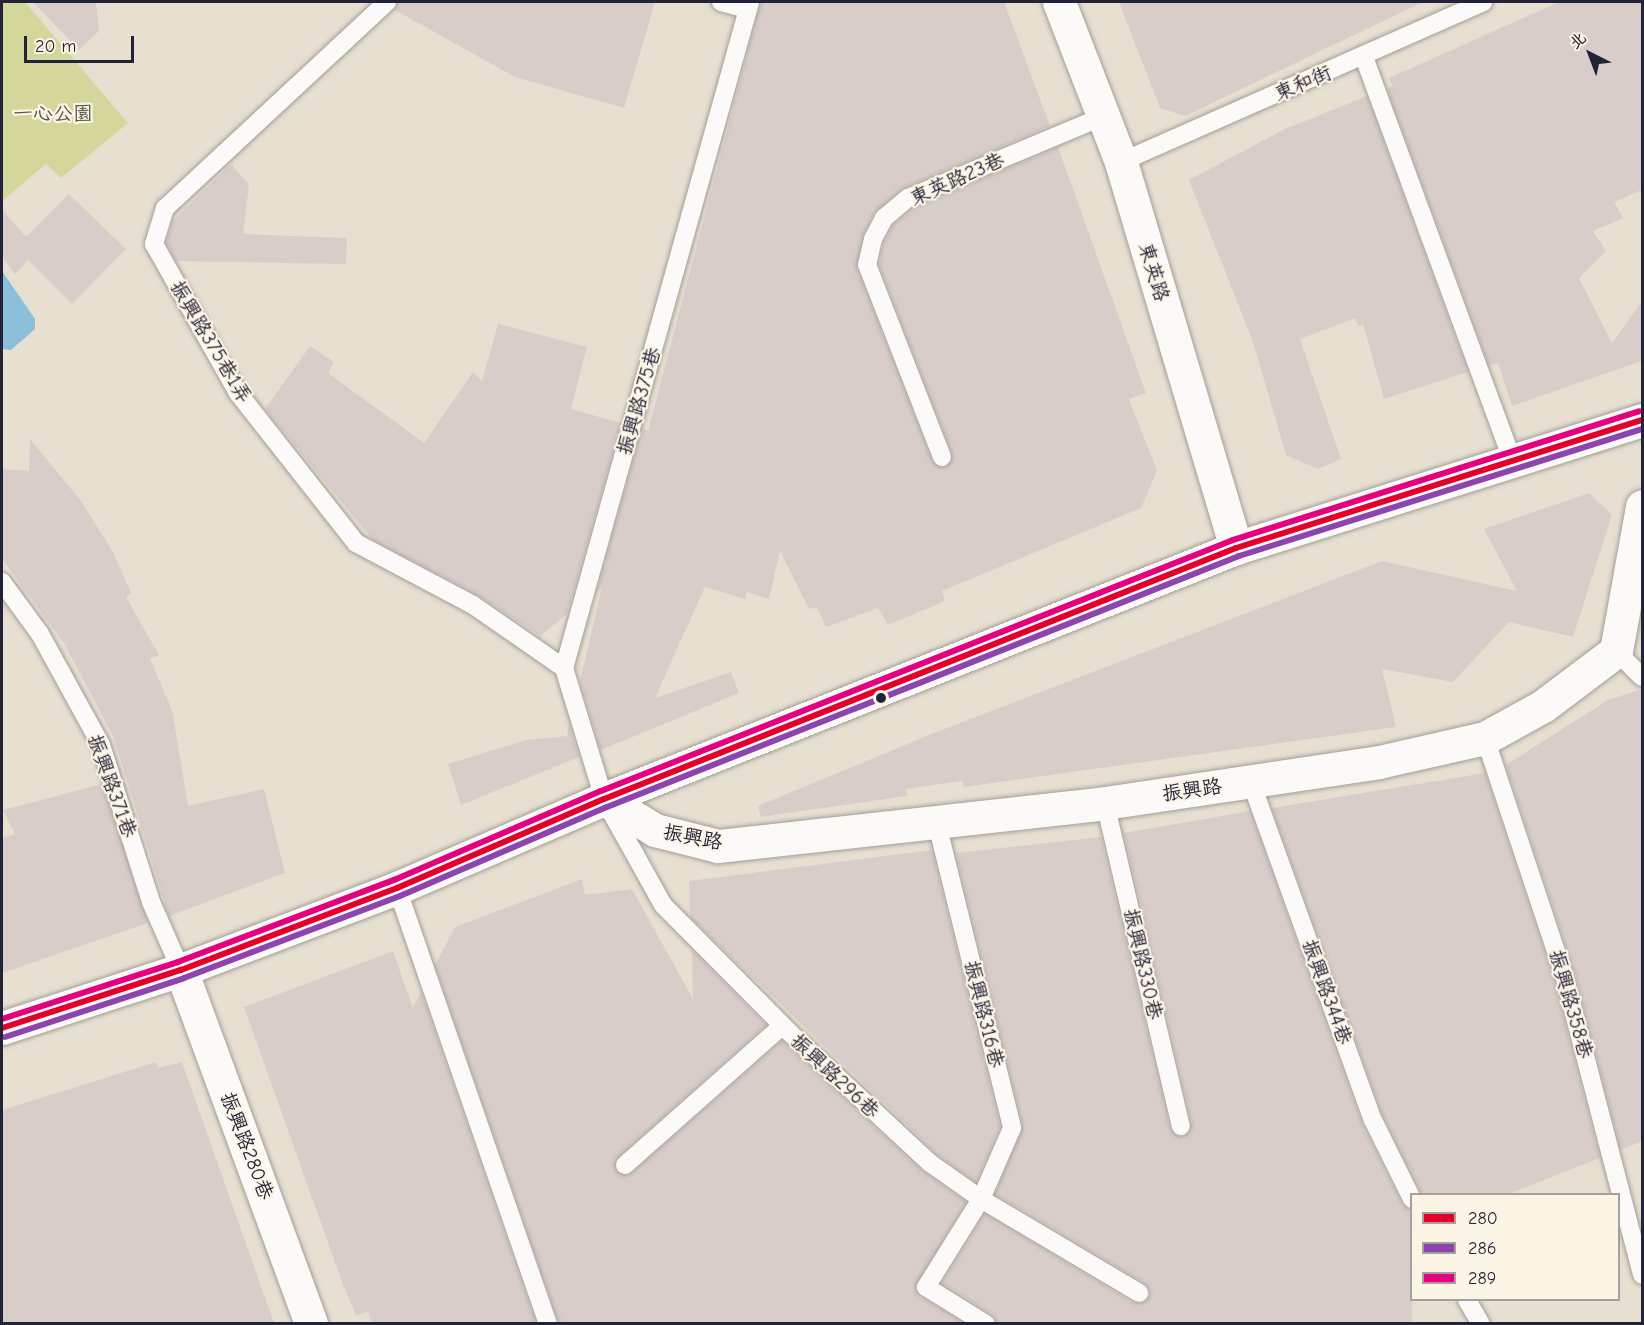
<!DOCTYPE html>
<meta charset="utf-8">
<style>
body{margin:0}
#map{position:relative;width:1644px;height:1325px;overflow:hidden;background:#e7e0d1;font-family:"Comic Neue","LXGW WenKai TC",sans-serif}
div>[style]{position:absolute}
[style*='--x']{left:calc(var(--x)*1px);top:calc(var(--y)*1px);width:calc(var(--w)*1px);rotate:calc(var(--a)*1deg)}
.green>*{inset:0;background:#d3d79c}
.water>*{inset:0;background:#8bbfda}
.building>*{inset:0;background:#d9cdca}
.roads{filter:drop-shadow(0 0 2px #a29e98) drop-shadow(0 0 2px #a29e98)}
.service>*{height:18px;margin:-9px;padding:0 9px;transform-origin:9px;border-radius:9px;background:#fbfaf8}
.minor>*{height:33px;margin:-16.5px;padding:0 16.5px;transform-origin:16.5px;border-radius:16.5px;background:#fbfaf8}
.secondary>*{height:33px;margin:-16.5px;padding:0 16.5px;transform-origin:16.5px;border-radius:16.5px;background:#fbfaf8}
.bus-1>*{height:6px;margin:-3px;padding:0 3px;transform-origin:3px;border-radius:3px;background:#e4002b}
.bus-2>*{height:6px;margin:-3px;padding:0 3px;transform-origin:3px;border-radius:3px;background:#8e44ad}
.bus-3>*{height:6px;margin:-3px;padding:0 3px;transform-origin:3px;border-radius:3px;background:#e5007d}
.dots>*{width:16px;height:16px;translate:-50% -50%;box-sizing:border-box;border:3px solid #fcf5e5;border-radius:50%}
span{translate:-50% -50%;white-space:nowrap;text-align:center;line-height:1.15;-webkit-text-stroke:4.5px #fcf5e5;paint-order:stroke}
.street-label{font-size:20px;color:#22223b}
.park-label{font-size:20px;color:#52564b}
.frame{position:absolute;inset:0;border:3px solid #22223b;pointer-events:none}
.legend{position:absolute;left:1410px;top:1193px;width:210px;height:108px;box-sizing:border-box;background:#fcf5e5;border:2px solid #a5a1a1;margin:0;padding:8px 10px;list-style:none;font-size:18px;color:#22223b}
.legend li{display:flex;align-items:center;gap:12px;height:30px}
.legend b{width:30px;border:2px solid #a5a1a1}
.north{position:absolute;left:1560px;top:24px;width:60px;height:60px;-webkit-text-stroke:4px #fcf5e5;paint-order:stroke;rotate:318deg;font-size:16px;font-weight:700;line-height:24px;text-align:center;color:#22223b}
.north::after{content:'';display:block;margin:auto;width:21px;height:27px;background:#22223b;clip-path:polygon(50% 0,100% 100%,50% 72%,0 100%)}
.scale{position:absolute;left:24px;top:36px;width:110px;height:27px;box-sizing:border-box;border:3px solid #22223b;border-top:0;padding-left:8px;font-size:18px;line-height:21px;white-space:nowrap;color:#22223b;-webkit-text-stroke:4px #fcf5e5;paint-order:stroke}
</style>
<div id="map">
<div class="green">
<div style="clip-path:polygon(2px 2px,25px 2px,128px 123px,61px 178px,46px 164px,2px 201px)"></div>
</div>
<div class="water">
<div style="clip-path:polygon(2px 271px,35px 319px,35px 329px,11px 350px,2px 349px)"></div>
</div>
<div class="building">
<div style="clip-path:polygon(33px 2px,96px 2px,99px 31px,79px 50px)"></div>
<div style="clip-path:polygon(398px 2px,655px 2px,624px 108px,515px 77px,395px 10px)"></div>
<div style="clip-path:polygon(761px 2px,1004px 2px,1050px 126px,901px 189px,874px 213px,862px 236px,857px 269px,932px 461px,947px 467px,952px 453px,879px 264px,884px 243px,893px 225px,914px 208px,1058px 147px,1146px 393px,1129px 399px,1157px 471px,1141px 508px,942px 591px,945px 601px,888px 625px,878px 608px,826px 627px,817px 607px,809px 609px,780px 551px,769px 599px,747px 592px,745px 599px,705px 587px,655px 698px,731px 672px,739px 693px,601px 750px,580px 681px,602px 587px,597px 591px,642px 429px,648px 431px)"></div>
<div style="clip-path:polygon(1119px 2px,1423px 2px,1185px 116px,1160px 108px)"></div>
<div style="clip-path:polygon(1559px 2px,1642px 2px,1642px 190px,1614px 202px,1623px 218px,1593px 231px,1606px 251px,1579px 278px,1612px 343px,1642px 301px,1642px 361px,1512px 406px,1498px 363px,1489px 365px,1387px 88px,1392px 86px,1389px 78px)"></div>
<div style="clip-path:polygon(1367px 96px,1468px 372px,1384px 399px,1363px 324px,1358px 326px,1355px 318px,1300px 339px,1341px 459px,1318px 469px,1286px 455px,1253px 342px,1189px 180px,1283px 130px)"></div>
<div style="clip-path:polygon(231px 164px,249px 185px,243px 234px,347px 238px,346px 264px,176px 261px,166px 243px,173px 221px)"></div>
<div style="clip-path:polygon(69px 194px,126px 249px,72px 304px,28px 260px,15px 274px,2px 257px,2px 209px,26px 237px)"></div>
<div style="clip-path:polygon(498px 324px,587px 347px,571px 409px,621px 423px,567px 614px,540px 636px,478px 595px,373px 540px,265px 409px,310px 346px,334px 362px,328px 373px,424px 443px,473px 372px,482px 381px)"></div>
<div style="clip-path:polygon(30px 439px,81px 501px,113px 552px,131px 593px,126px 597px,159px 655px,150px 659px,172px 710px,188px 806px,264px 789px,285px 873px,169px 916px,114px 738px,64px 643px,2px 559px,2px 469px,29px 471px)"></div>
<div style="clip-path:polygon(1589px 493px,1612px 515px,1573px 637px,1509px 622px,1453px 682px,1382px 669px,1396px 727px,964px 787px,962px 781px,906px 789px,907px 796px,761px 817px,758px 806px,934px 733px,1382px 561px,1517px 591px,1484px 529px)"></div>
<div style="clip-path:polygon(1642px 689px,1642px 1141px,1621px 1150px,1575px 972px,1506px 765px,1608px 700px)"></div>
<div style="clip-path:polygon(569px 724px,579px 757px,461px 805px,448px 764px,526px 740px,567px 736px)"></div>
<div style="clip-path:polygon(1485px 773px,1553px 978px,1600px 1158px,1509px 1194px,1422px 1194px,1383px 1116px,1272px 808px)"></div>
<div style="clip-path:polygon(102px 784px,148px 923px,2px 973px,2px 838px,15px 834px,3px 810px)"></div>
<div style="clip-path:polygon(1250px 811px,1362px 1124px,1402px 1204px,1412px 1210px,1412px 1323px,997px 1323px,992px 1314px,942px 1283px,985px 1214px,1133px 1303px,1145px 1302px,1150px 1293px,1145px 1283px,995px 1194px,1023px 1125px,956px 853px,1101px 837px,1170px 1129px,1183px 1137px,1192px 1123px,1124px 833px)"></div>
<div style="clip-path:polygon(932px 850px,1000px 1127px,976px 1182px,937px 1154px,690px 917px,689px 881px)"></div>
<div style="clip-path:polygon(582px 879px,585px 895px,632px 889px,693px 999px,692px 950px,766px 1025px,618px 1157px,616px 1172px,632px 1173px,782px 1041px,922px 1171px,966px 1202px,915px 1287px,920px 1297px,964px 1323px,559px 1323px,435px 965px,455px 927px)"></div>
<div style="clip-path:polygon(393px 951px,413px 1008px,421px 992px,536px 1323px,372px 1323px,368px 1312px,356px 1315px,343px 1285px,244px 1007px)"></div>
<div style="clip-path:polygon(156px 1062px,158px 1068px,182px 1062px,274px 1323px,2px 1323px,2px 1110px)"></div>
</div>
<div class="roads">
<div class="service">
<div style="--x:387;--y:2;--w:303;--a:137.1"></div>
<div style="--x:165;--y:208;--w:38;--a:107"></div>
<div style="--x:154;--y:244;--w:171;--a:60.6"></div>
<div style="--x:238;--y:393;--w:191;--a:51.8"></div>
<div style="--x:356;--y:543;--w:132;--a:27.9"></div>
<div style="--x:473;--y:605;--w:111;--a:34.7"></div>
<div style="--x:721;--y:2;--w:28;--a:15"></div>
<div style="--x:750;--y:2;--w:691;--a:105.6"></div>
<div style="--x:564;--y:668;--w:137;--a:73"></div>
<div style="--x:604;--y:799;--w:121;--a:60.9"></div>
<div style="--x:663;--y:905;--w:180;--a:45.2"></div>
<div style="--x:790;--y:1033;--w:191;--a:42.9"></div>
<div style="--x:930;--y:1163;--w:62;--a:35.2"></div>
<div style="--x:981;--y:1199;--w:104;--a:122"></div>
<div style="--x:926;--y:1287;--w:70;--a:31.7"></div>
<div style="--x:1364;--y:57;--w:428;--a:69.8"></div>
<div style="--x:1121;--y:162;--w:396;--a:-23.8"></div>
<div style="--x:942;--y:457;--w:206;--a:-111.3"></div>
<div style="--x:867;--y:265;--w:27;--a:-77"></div>
<div style="--x:873;--y:239;--w:24;--a:-62"></div>
<div style="--x:884;--y:218;--w:31;--a:-40"></div>
<div style="--x:908;--y:198;--w:212;--a:-22.7"></div>
<div style="--x:2;--y:582;--w:64;--a:53.8"></div>
<div style="--x:40;--y:634;--w:127;--a:61.2"></div>
<div style="--x:101;--y:745;--w:165;--a:72.3"></div>
<div style="--x:151;--y:902;--w:74;--a:66.2"></div>
<div style="--x:1616;--y:651;--w:37;--a:45"></div>
<div style="--x:1485;--y:738;--w:250;--a:71.6"></div>
<div style="--x:1564;--y:975;--w:310;--a:75.4"></div>
<div style="--x:1251;--y:782;--w:359;--a:70.2"></div>
<div style="--x:1373;--y:1120;--w:88;--a:63.7"></div>
<div style="--x:1105;--y:803;--w:332;--a:76.8"></div>
<div style="--x:937;--y:824;--w:313;--a:76.1"></div>
<div style="--x:1012;--y:1128;--w:77;--a:113.6"></div>
<div style="--x:981;--y:1199;--w:184;--a:30.7"></div>
<div style="--x:397;--y:888;--w:461;--a:70.9"></div>
<div style="--x:625;--y:1165;--w:210;--a:-41.5"></div>
<div style="--x:1467;--y:1300;--w:28;--a:60"></div>
</div>
<div class="minor">
<div style="--x:1059;--y:2;--w:172;--a:68.8"></div>
<div style="--x:1121;--y:162;--w:403;--a:73.4"></div>
<div style="--x:604;--y:799;--w:60;--a:31.3"></div>
<div style="--x:655;--y:830;--w:65;--a:14.3"></div>
<div style="--x:718;--y:846;--w:389;--a:-6.3"></div>
<div style="--x:1105;--y:803;--w:277;--a:-8.5"></div>
<div style="--x:1379;--y:762;--w:109;--a:-12.8"></div>
<div style="--x:1485;--y:738;--w:66;--a:-28.9"></div>
<div style="--x:1543;--y:706;--w:91;--a:-37"></div>
<div style="--x:1616;--y:651;--w:147;--a:-79.8"></div>
<div style="--x:181;--y:970;--w:377;--a:69.8"></div>
</div>
<div class="secondary">
<div style="--x:2;--y:1028;--w:188;--a:-18"></div>
<div style="--x:181;--y:970;--w:231;--a:-20.8"></div>
<div style="--x:397;--y:888;--w:225;--a:-23.3"></div>
<div style="--x:604;--y:799;--w:680;--a:-21.66"></div>
<div style="--x:1236;--y:548;--w:426;--a:-17.5"></div>
</div>
</div>
<div class="bus-1">
<div style="--x:2;--y:1028;--w:188;--a:-18"></div>
<div style="--x:181;--y:970;--w:231;--a:-20.8"></div>
<div style="--x:397;--y:888;--w:225;--a:-23.3"></div>
<div style="--x:604;--y:799;--w:680;--a:-21.66"></div>
<div style="--x:1236;--y:548;--w:426;--a:-17.5"></div>
</div>
<div class="bus-2">
<div style="--x:5;--y:1037;--w:188;--a:-18.2"></div>
<div style="--x:184;--y:978;--w:231;--a:-20.8"></div>
<div style="--x:400;--y:896;--w:225;--a:-23.3"></div>
<div style="--x:607;--y:807;--w:680;--a:-21.66"></div>
<div style="--x:1239;--y:556;--w:423;--a:-17.5"></div>
</div>
<div class="bus-3">
<div style="--x:2;--y:1019;--w:185;--a:-17.9"></div>
<div style="--x:178;--y:962;--w:231;--a:-20.8"></div>
<div style="--x:394;--y:880;--w:225;--a:-23.3"></div>
<div style="--x:601;--y:791;--w:680;--a:-21.66"></div>
<div style="--x:1233;--y:540;--w:426;--a:-17.6"></div>
</div>
<div class="dots">
<div style="left:881px;top:698px;background:#22223b"></div>
</div>
<div class="street-label">
<span style="left:1303px;top:83px;rotate:-23deg">東和街</span>
<span style="left:957px;top:179px;rotate:-24deg">東英路23巷</span>
<span style="left:1154px;top:272px;rotate:73deg">東英路</span>
<span style="left:211px;top:342px;rotate:59deg">振興路375巷1弄</span>
<span style="left:639px;top:401px;rotate:-74deg">振興路375巷</span>
<span style="left:112px;top:786px;rotate:70deg">振興路371巷</span>
<span style="left:1192px;top:790px;rotate:-8deg">振興路</span>
<span style="left:693px;top:837px;rotate:11deg">振興路</span>
<span style="left:1143px;top:964px;rotate:77deg">振興路330巷</span>
<span style="left:1327px;top:992px;rotate:70deg">振興路344巷</span>
<span style="left:1571px;top:1004px;rotate:74deg">振興路358巷</span>
<span style="left:984px;top:1014px;rotate:76deg">振興路316巷</span>
<span style="left:835px;top:1076px;rotate:43deg">振興路296巷</span>
<span style="left:247px;top:1146px;rotate:69deg">振興路280巷</span>
</div>
<div class="park-label">
<span style="left:53px;top:113px">一心公園</span>
</div>
<div class="frame"></div>
<ul class="legend">
<li><b style="height:8px;background:#e4002b"></b>280</li>
<li><b style="height:8px;background:#8e44ad"></b>286</li>
<li><b style="height:8px;background:#e5007d"></b>289</li>
</ul>
<div class="north">北</div>
<div class="scale">20 m</div>
</div>
